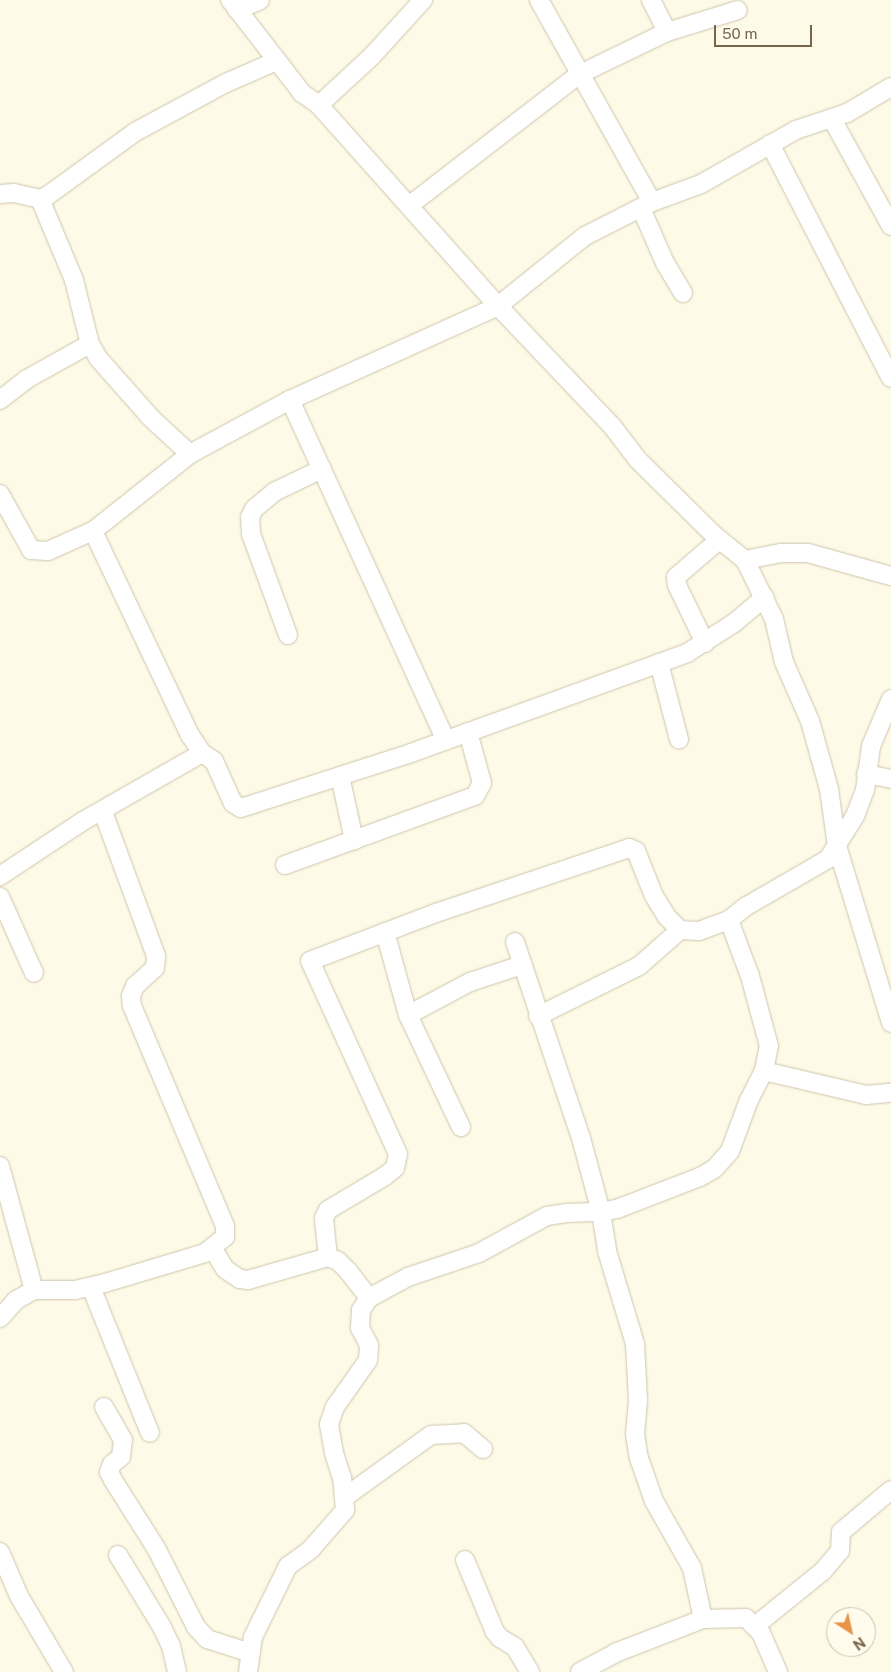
<!DOCTYPE html>
<style>
body{margin:0}
#map{position:relative;width:891px;height:1672px;overflow:hidden;background:#fdfae7;font-family:"Public Sans",sans-serif}
div>[style]{position:absolute}
[style*='--x']{left:calc(var(--x)*1px);top:calc(var(--y)*1px);width:calc(var(--w)*1px);rotate:calc(var(--a)*1deg)}
.roads{filter:drop-shadow(0 0 1px #cfc4ac) drop-shadow(0 0 1px #cfc4ac)}
.minor>*{height:18px;margin:-9px;padding:0 9px;transform-origin:9px;border-radius:9px;background:#fff}
span{translate:-50% -50%;white-space:nowrap;text-align:center;line-height:1.15;-webkit-text-stroke:5px #fffcee;paint-order:stroke}
.north{position:absolute;left:826px;top:1607px;width:50px;height:50px;box-sizing:border-box;background:#fffcee;border:1px solid #c9c0ac;border-radius:50%;rotate:145deg;font-size:14px;font-weight:700;line-height:20px;text-align:center;color:#78654a}
.north::after{content:'';display:block;margin:auto;width:18px;height:22px;background:#e99349;clip-path:polygon(50% 0,100% 100%,50% 72%,0 100%)}
.scale{position:absolute;left:714px;top:25px;width:98px;height:22px;box-sizing:border-box;border:2px solid #78654a;border-top:0;padding-left:6px;font-size:15px;line-height:18px;white-space:nowrap;color:#78654a;-webkit-text-stroke:4px #fffcee;paint-order:stroke}
</style>
<div id="map">
<div class="roads">
<div class="minor">
<div style="--x:539;--y:0;--w:231;--a:60.8"></div>
<div style="--x:651;--y:0;--w:36;--a:63"></div>
<div style="--x:237;--y:10;--w:25;--a:-23"></div>
<div style="--x:891;--y:87;--w:51;--a:149.4"></div>
<div style="--x:847;--y:113;--w:54;--a:161.6"></div>
<div style="--x:796;--y:130;--w:109;--a:150.4"></div>
<div style="--x:701;--y:184;--w:52;--a:159.8"></div>
<div style="--x:652;--y:202;--w:75;--a:153.1"></div>
<div style="--x:585;--y:236;--w:112;--a:141.2"></div>
<div style="--x:498;--y:306;--w:166;--a:46.5"></div>
<div style="--x:612;--y:426;--w:43;--a:52.6"></div>
<div style="--x:638;--y:460;--w:107;--a:44.6"></div>
<div style="--x:714;--y:535;--w:40;--a:39"></div>
<div style="--x:745;--y:560;--w:37;--a:-11"></div>
<div style="--x:781;--y:553;--w:27;--a:0"></div>
<div style="--x:808;--y:553;--w:86;--a:15.5"></div>
<div style="--x:319;--y:105;--w:72;--a:-42.8"></div>
<div style="--x:372;--y:56;--w:76;--a:-47.7"></div>
<div style="--x:832;--y:119;--w:122;--a:61.1"></div>
<div style="--x:770;--y:144;--w:263;--a:62.7"></div>
<div style="--x:0;--y:194;--w:14;--a:-4"></div>
<div style="--x:14;--y:193;--w:27;--a:13"></div>
<div style="--x:40;--y:199;--w:8;--a:-23"></div>
<div style="--x:47;--y:196;--w:109;--a:-36"></div>
<div style="--x:135;--y:132;--w:103;--a:-28.3"></div>
<div style="--x:226;--y:83;--w:55;--a:-23.7"></div>
<div style="--x:40;--y:199;--w:88;--a:67.2"></div>
<div style="--x:74;--y:280;--w:66;--a:76"></div>
<div style="--x:90;--y:344;--w:16;--a:60"></div>
<div style="--x:98;--y:358;--w:80;--a:48.5"></div>
<div style="--x:151;--y:418;--w:53;--a:42.7"></div>
<div style="--x:410;--y:205;--w:212;--a:-37.7"></div>
<div style="--x:578;--y:75;--w:99;--a:-25.8"></div>
<div style="--x:667;--y:32;--w:74;--a:-17.2"></div>
<div style="--x:641;--y:208;--w:60;--a:66.4"></div>
<div style="--x:665;--y:263;--w:35;--a:59"></div>
<div style="--x:0;--y:400;--w:34;--a:-38"></div>
<div style="--x:27;--y:379;--w:72;--a:-29.1"></div>
<div style="--x:290;--y:400;--w:374;--a:65.4"></div>
<div style="--x:0;--y:494;--w:64;--a:61"></div>
<div style="--x:31;--y:550;--w:17;--a:3"></div>
<div style="--x:48;--y:551;--w:49;--a:-24"></div>
<div style="--x:93;--y:531;--w:124;--a:-38.4"></div>
<div style="--x:190;--y:454;--w:114;--a:-28.4"></div>
<div style="--x:290;--y:400;--w:228;--a:-24.3"></div>
<div style="--x:498;--y:306;--w:269;--a:-131.7"></div>
<div style="--x:319;--y:105;--w:21;--a:-145"></div>
<div style="--x:302;--y:93;--w:118;--a:-127.7"></div>
<div style="--x:93;--y:531;--w:226;--a:64.6"></div>
<div style="--x:190;--y:735;--w:22;--a:56"></div>
<div style="--x:202;--y:753;--w:14;--a:34"></div>
<div style="--x:214;--y:761;--w:46;--a:65.7"></div>
<div style="--x:233;--y:803;--w:9;--a:32"></div>
<div style="--x:241;--y:808;--w:179;--a:-17.9"></div>
<div style="--x:411;--y:753;--w:294;--a:-19.9"></div>
<div style="--x:687;--y:653;--w:56;--a:-32.6"></div>
<div style="--x:734;--y:623;--w:40;--a:-40"></div>
<div style="--x:745;--y:560;--w:66;--a:63.8"></div>
<div style="--x:774;--y:619;--w:44;--a:76.9"></div>
<div style="--x:784;--y:662;--w:64;--a:66.2"></div>
<div style="--x:810;--y:721;--w:71;--a:74.4"></div>
<div style="--x:829;--y:789;--w:58;--a:82"></div>
<div style="--x:837;--y:846;--w:185;--a:73"></div>
<div style="--x:288;--y:635;--w:108;--a:-110.1"></div>
<div style="--x:251;--y:534;--w:17;--a:-93"></div>
<div style="--x:250;--y:517;--w:9;--a:-63"></div>
<div style="--x:254;--y:509;--w:26;--a:-40"></div>
<div style="--x:274;--y:492;--w:53;--a:-25.6"></div>
<div style="--x:705;--y:643;--w:64;--a:-115.8"></div>
<div style="--x:677;--y:585;--w:8;--a:-97"></div>
<div style="--x:676;--y:577;--w:57;--a:-40.7"></div>
<div style="--x:659;--y:663;--w:79;--a:75.3"></div>
<div style="--x:866;--y:774;--w:25;--a:11"></div>
<div style="--x:340;--y:776;--w:66;--a:77.7"></div>
<div style="--x:285;--y:865;--w:202;--a:-20"></div>
<div style="--x:475;--y:796;--w:15;--a:-62"></div>
<div style="--x:482;--y:783;--w:53;--a:-105.4"></div>
<div style="--x:0;--y:876;--w:100;--a:-33.5"></div>
<div style="--x:83;--y:821;--w:137;--a:-29.7"></div>
<div style="--x:0;--y:897;--w:83;--a:65.9"></div>
<div style="--x:385;--y:932;--w:86;--a:74.5"></div>
<div style="--x:408;--y:1015;--w:124;--a:64.7"></div>
<div style="--x:515;--y:942;--w:207;--a:71.4"></div>
<div style="--x:581;--y:1138;--w:77;--a:74.9"></div>
<div style="--x:601;--y:1212;--w:16;--a:-11"></div>
<div style="--x:617;--y:1209;--w:89;--a:-21.1"></div>
<div style="--x:700;--y:1177;--w:16;--a:-30"></div>
<div style="--x:714;--y:1169;--w:24;--a:-48"></div>
<div style="--x:730;--y:1151;--w:54;--a:-69.6"></div>
<div style="--x:749;--y:1100;--w:33;--a:-63"></div>
<div style="--x:764;--y:1071;--w:25;--a:-79"></div>
<div style="--x:769;--y:1046;--w:73;--a:-105.2"></div>
<div style="--x:750;--y:976;--w:60;--a:-110.6"></div>
<div style="--x:408;--y:1015;--w:70;--a:-28"></div>
<div style="--x:470;--y:982;--w:55;--a:-18.1"></div>
<div style="--x:538;--y:1016;--w:113;--a:-26.3"></div>
<div style="--x:639;--y:966;--w:55;--a:-41.3"></div>
<div style="--x:764;--y:1071;--w:105;--a:13.2"></div>
<div style="--x:866;--y:1095;--w:25;--a:-5"></div>
<div style="--x:0;--y:1166;--w:129;--a:74.7"></div>
<div style="--x:213;--y:1249;--w:23;--a:59"></div>
<div style="--x:225;--y:1269;--w:18;--a:34"></div>
<div style="--x:240;--y:1279;--w:8;--a:7"></div>
<div style="--x:248;--y:1280;--w:83;--a:-16"></div>
<div style="--x:328;--y:1257;--w:11;--a:22"></div>
<div style="--x:338;--y:1261;--w:14;--a:45"></div>
<div style="--x:348;--y:1271;--w:34;--a:52"></div>
<div style="--x:328;--y:1257;--w:39;--a:-96"></div>
<div style="--x:324;--y:1218;--w:9;--a:-63"></div>
<div style="--x:328;--y:1210;--w:66;--a:-30.8"></div>
<div style="--x:385;--y:1176;--w:13;--a:-39"></div>
<div style="--x:395;--y:1168;--w:14;--a:-78"></div>
<div style="--x:398;--y:1154;--w:212;--a:-114.5"></div>
<div style="--x:310;--y:961;--w:135;--a:-20.9"></div>
<div style="--x:436;--y:913;--w:204;--a:-18.6"></div>
<div style="--x:629;--y:848;--w:8;--a:23"></div>
<div style="--x:636;--y:851;--w:48;--a:68.2"></div>
<div style="--x:654;--y:896;--w:25;--a:58"></div>
<div style="--x:667;--y:917;--w:18;--a:45"></div>
<div style="--x:680;--y:930;--w:19;--a:3"></div>
<div style="--x:699;--y:931;--w:32;--a:-20"></div>
<div style="--x:729;--y:920;--w:21;--a:-39"></div>
<div style="--x:745;--y:907;--w:96;--a:-30"></div>
<div style="--x:828;--y:859;--w:51;--a:-57.9"></div>
<div style="--x:855;--y:816;--w:28;--a:-69"></div>
<div style="--x:865;--y:790;--w:44;--a:-82.2"></div>
<div style="--x:871;--y:746;--w:51;--a:-66.9"></div>
<div style="--x:91;--y:1287;--w:157;--a:68"></div>
<div style="--x:0;--y:1318;--w:24;--a:-48"></div>
<div style="--x:16;--y:1300;--w:21;--a:-29"></div>
<div style="--x:34;--y:1290;--w:41;--a:0"></div>
<div style="--x:75;--y:1290;--w:31;--a:-13"></div>
<div style="--x:105;--y:1283;--w:104;--a:-16.7"></div>
<div style="--x:205;--y:1253;--w:26;--a:-39"></div>
<div style="--x:225;--y:1237;--w:11;--a:-90"></div>
<div style="--x:225;--y:1226;--w:239;--a:-112.9"></div>
<div style="--x:132;--y:1006;--w:10;--a:-96"></div>
<div style="--x:131;--y:996;--w:11;--a:-68"></div>
<div style="--x:135;--y:986;--w:27;--a:-42"></div>
<div style="--x:155;--y:968;--w:12;--a:-85"></div>
<div style="--x:156;--y:956;--w:153;--a:-110.2"></div>
<div style="--x:104;--y:1407;--w:38;--a:60"></div>
<div style="--x:123;--y:1440;--w:17;--a:97"></div>
<div style="--x:121;--y:1457;--w:11;--a:142"></div>
<div style="--x:112;--y:1464;--w:9;--a:111"></div>
<div style="--x:109;--y:1472;--w:9;--a:63"></div>
<div style="--x:113;--y:1480;--w:80;--a:57.7"></div>
<div style="--x:156;--y:1548;--w:89;--a:63.1"></div>
<div style="--x:196;--y:1627;--w:16;--a:47"></div>
<div style="--x:207;--y:1639;--w:46;--a:17.7"></div>
<div style="--x:345;--y:1497;--w:106;--a:-35.8"></div>
<div style="--x:431;--y:1435;--w:33;--a:-3"></div>
<div style="--x:464;--y:1433;--w:25;--a:40"></div>
<div style="--x:0;--y:1552;--w:48;--a:66.6"></div>
<div style="--x:19;--y:1596;--w:88;--a:59.4"></div>
<div style="--x:118;--y:1555;--w:84;--a:58.6"></div>
<div style="--x:162;--y:1627;--w:21;--a:65"></div>
<div style="--x:171;--y:1646;--w:27;--a:77"></div>
<div style="--x:465;--y:1560;--w:78;--a:67.4"></div>
<div style="--x:495;--y:1632;--w:8;--a:50"></div>
<div style="--x:500;--y:1638;--w:17;--a:31"></div>
<div style="--x:515;--y:1647;--w:29;--a:59"></div>
<div style="--x:755;--y:1626;--w:87;--a:-39"></div>
<div style="--x:823;--y:1571;--w:26;--a:-50"></div>
<div style="--x:840;--y:1551;--w:19;--a:-87"></div>
<div style="--x:841;--y:1532;--w:65;--a:-40"></div>
<div style="--x:248;--y:1672;--w:35;--a:-82"></div>
<div style="--x:253;--y:1637;--w:79;--a:-63.8"></div>
<div style="--x:288;--y:1566;--w:29;--a:-36"></div>
<div style="--x:311;--y:1549;--w:52;--a:-48.9"></div>
<div style="--x:345;--y:1510;--w:32;--a:-95"></div>
<div style="--x:342;--y:1478;--w:26;--a:-108"></div>
<div style="--x:334;--y:1453;--w:29;--a:-100"></div>
<div style="--x:329;--y:1424;--w:18;--a:-71"></div>
<div style="--x:335;--y:1407;--w:57;--a:-54.9"></div>
<div style="--x:368;--y:1360;--w:15;--a:-86"></div>
<div style="--x:369;--y:1345;--w:19;--a:-118"></div>
<div style="--x:360;--y:1328;--w:18;--a:-87"></div>
<div style="--x:361;--y:1310;--w:14;--a:-56"></div>
<div style="--x:369;--y:1298;--w:44;--a:-28.3"></div>
<div style="--x:408;--y:1277;--w:75;--a:-18.7"></div>
<div style="--x:479;--y:1253;--w:77;--a:-28.6"></div>
<div style="--x:547;--y:1216;--w:19;--a:-9"></div>
<div style="--x:566;--y:1213;--w:35;--a:-2"></div>
<div style="--x:601;--y:1212;--w:39;--a:81"></div>
<div style="--x:607;--y:1251;--w:97;--a:73.2"></div>
<div style="--x:635;--y:1344;--w:56;--a:86.9"></div>
<div style="--x:638;--y:1400;--w:34;--a:95"></div>
<div style="--x:635;--y:1434;--w:24;--a:81"></div>
<div style="--x:639;--y:1458;--w:46;--a:70.8"></div>
<div style="--x:654;--y:1501;--w:77;--a:60.4"></div>
<div style="--x:692;--y:1568;--w:52;--a:77.8"></div>
<div style="--x:580;--y:1672;--w:40;--a:-28"></div>
<div style="--x:615;--y:1653;--w:94;--a:-21.1"></div>
<div style="--x:703;--y:1619;--w:43;--a:-1.3"></div>
<div style="--x:746;--y:1618;--w:21;--a:45"></div>
<div style="--x:761;--y:1633;--w:43;--a:66.4"></div>
</div>
</div>
<div class="north">N</div>
<div class="scale">50 m</div>
</div>
